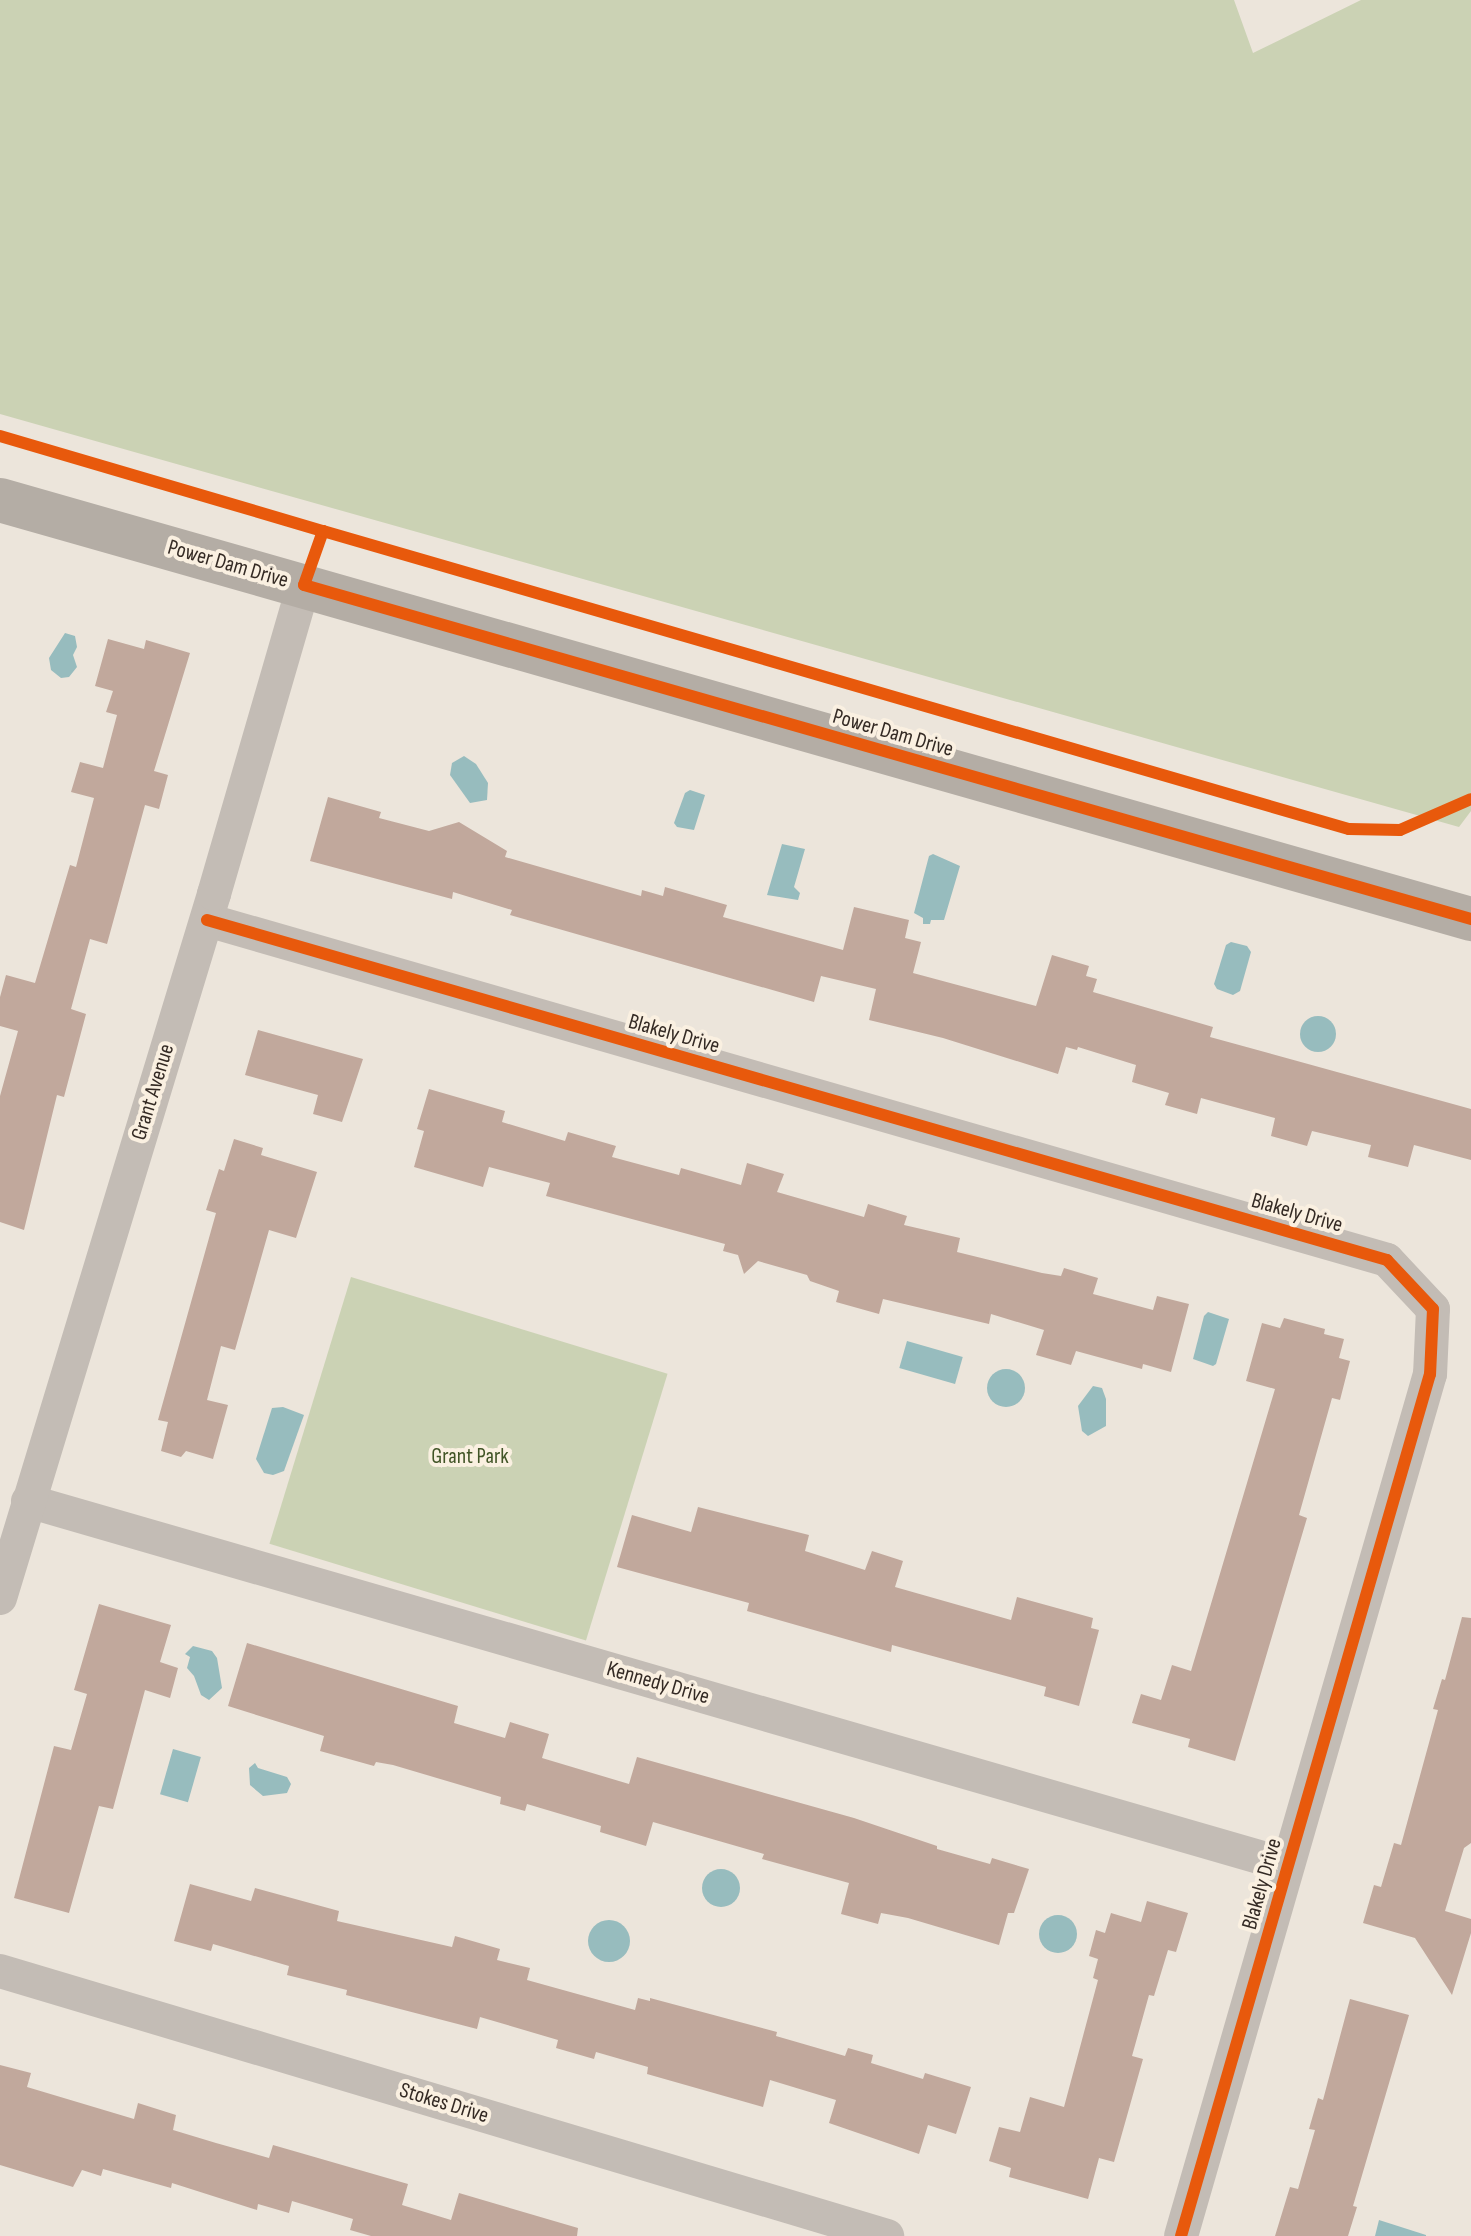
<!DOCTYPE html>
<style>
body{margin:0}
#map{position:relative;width:1471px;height:2236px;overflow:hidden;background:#ece5db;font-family:"Sofia Sans Condensed",sans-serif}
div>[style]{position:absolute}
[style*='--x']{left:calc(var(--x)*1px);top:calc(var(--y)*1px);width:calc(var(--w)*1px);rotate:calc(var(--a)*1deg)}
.green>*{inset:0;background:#cbd2b4;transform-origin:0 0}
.water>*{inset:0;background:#97bcbe;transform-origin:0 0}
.round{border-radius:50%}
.building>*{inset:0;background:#c1a89c}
.minor>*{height:34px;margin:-17px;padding:0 17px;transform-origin:17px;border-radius:17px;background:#c3bcb5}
.secondary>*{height:44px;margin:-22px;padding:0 22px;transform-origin:22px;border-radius:22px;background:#b4ada5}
.cycleway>*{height:12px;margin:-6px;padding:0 6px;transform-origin:6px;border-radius:6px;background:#e8590c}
span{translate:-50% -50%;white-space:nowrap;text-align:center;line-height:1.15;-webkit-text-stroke:8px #faf0e1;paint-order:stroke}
.street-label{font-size:22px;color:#342a24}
.park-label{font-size:22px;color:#415426}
</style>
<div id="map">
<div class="green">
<div style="clip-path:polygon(0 0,1234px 0,1253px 53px,1361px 0,1471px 0,1471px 811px,1459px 827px,0 414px)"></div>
<div style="left:351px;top:1277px;width:331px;height:279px;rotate:17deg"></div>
</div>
<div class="water">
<div style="clip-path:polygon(65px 633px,75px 636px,77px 647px,73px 655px,77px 667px,69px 677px,61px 678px,51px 670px,49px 658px)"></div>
<div style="clip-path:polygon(464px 756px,476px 764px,488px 783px,487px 800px,470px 803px,450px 775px,452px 763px)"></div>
<div style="clip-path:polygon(690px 790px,705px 795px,694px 830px,677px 827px,674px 823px,685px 793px)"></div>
<div style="clip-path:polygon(782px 844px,805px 849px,794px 887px,800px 893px,798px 900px,767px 895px)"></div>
<div style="clip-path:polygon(933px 854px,960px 866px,944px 920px,931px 920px,930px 924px,923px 924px,923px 918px,914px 913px,929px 856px)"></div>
<div style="clip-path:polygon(1231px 942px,1247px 946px,1251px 952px,1240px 991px,1233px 995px,1217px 989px,1214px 984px,1226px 945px)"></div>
<div class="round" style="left:1300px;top:1016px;width:36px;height:36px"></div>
<div style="clip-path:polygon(1208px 1312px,1229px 1319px,1216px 1364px,1213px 1366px,1193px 1359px,1204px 1316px)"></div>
<div style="left:907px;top:1341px;width:58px;height:28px;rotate:16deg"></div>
<div class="round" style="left:987px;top:1369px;width:38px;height:38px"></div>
<div style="clip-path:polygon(1093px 1386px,1102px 1388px,1106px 1399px,1106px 1426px,1088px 1436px,1082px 1431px,1078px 1406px)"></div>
<div style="clip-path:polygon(283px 1407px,304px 1415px,284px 1471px,273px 1475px,264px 1473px,256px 1459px,272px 1408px)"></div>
<div style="clip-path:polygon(193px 1646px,212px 1651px,217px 1658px,222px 1688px,209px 1700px,201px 1695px,194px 1676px,187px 1668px,190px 1657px,185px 1654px)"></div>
<div style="left:173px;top:1749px;width:29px;height:47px;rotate:16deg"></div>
<div style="clip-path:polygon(255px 1763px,258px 1768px,287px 1777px,291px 1784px,287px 1793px,263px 1796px,250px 1785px,249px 1768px)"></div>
<div class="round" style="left:702px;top:1869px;width:38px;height:38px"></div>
<div class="round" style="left:1039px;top:1915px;width:38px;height:38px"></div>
<div class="round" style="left:588px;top:1920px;width:42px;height:42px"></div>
<div style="clip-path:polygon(1379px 2220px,1426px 2235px,1426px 2236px,1375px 2236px)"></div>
</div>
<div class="building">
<div style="clip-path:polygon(108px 639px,144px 649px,146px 640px,190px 653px,154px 771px,168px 775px,159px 809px,145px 805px,107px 944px,90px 939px,71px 1009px,86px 1014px,64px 1097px,57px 1095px,24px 1230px,0 1222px,0 1096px,18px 1031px,0 1026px,0 997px,6px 975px,35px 983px,70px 865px,76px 867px,94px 798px,71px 792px,80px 762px,103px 768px,117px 715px,106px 712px,113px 691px,95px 686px)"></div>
<div style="clip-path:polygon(328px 797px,381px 812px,379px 818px,429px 831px,459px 822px,507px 851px,505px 857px,641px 896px,642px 890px,663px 896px,665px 887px,727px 905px,723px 917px,843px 950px,854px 907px,909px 920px,905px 938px,921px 942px,913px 973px,1036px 1006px,1052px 955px,1089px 966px,1086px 976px,1097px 979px,1093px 992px,1213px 1027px,1210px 1037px,1471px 1109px,1471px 1160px,1414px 1145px,1408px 1167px,1368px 1157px,1371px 1145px,1312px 1131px,1307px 1146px,1271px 1136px,1275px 1118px,1201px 1098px,1197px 1114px,1165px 1105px,1169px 1093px,1132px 1082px,1136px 1065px,1078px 1047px,1077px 1050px,1066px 1047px,1058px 1074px,943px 1038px,869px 1020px,876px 989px,821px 976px,814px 1002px,510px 915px,512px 910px,453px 892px,452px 899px,310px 861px)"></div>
<div style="clip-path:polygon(258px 1030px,363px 1059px,342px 1122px,313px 1114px,318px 1095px,245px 1075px)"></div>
<div style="clip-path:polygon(429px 1089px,505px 1111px,502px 1122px,565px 1141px,568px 1132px,616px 1146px,612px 1157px,679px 1175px,681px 1168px,741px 1185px,747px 1163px,784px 1174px,777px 1192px,864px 1217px,868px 1204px,907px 1216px,904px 1225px,960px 1238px,957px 1252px,1042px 1273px,1061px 1276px,1064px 1268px,1098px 1278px,1093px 1294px,1153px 1310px,1157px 1296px,1189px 1304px,1171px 1372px,1143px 1364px,1142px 1369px,1076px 1351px,1071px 1365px,1036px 1355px,1044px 1330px,991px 1314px,989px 1324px,883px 1299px,879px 1314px,836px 1302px,839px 1291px,810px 1281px,807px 1275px,758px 1261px,744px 1274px,738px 1255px,723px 1251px,725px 1244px,546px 1196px,550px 1183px,489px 1167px,483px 1187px,414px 1167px,424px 1131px,417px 1129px)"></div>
<div style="clip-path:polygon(234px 1139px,263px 1148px,261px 1155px,317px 1172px,296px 1238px,269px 1230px,235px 1350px,221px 1346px,207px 1400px,228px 1405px,213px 1459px,186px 1451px,181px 1457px,161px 1451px,168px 1422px,158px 1420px,216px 1213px,206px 1210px,219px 1169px,224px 1171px)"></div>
<div style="clip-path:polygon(1284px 1318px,1325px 1329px,1324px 1334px,1344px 1339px,1339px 1358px,1350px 1361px,1340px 1400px,1332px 1398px,1299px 1515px,1307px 1518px,1235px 1761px,1188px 1747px,1190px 1739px,1132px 1723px,1141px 1694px,1161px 1700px,1172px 1665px,1191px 1671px,1275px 1389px,1246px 1381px,1262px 1323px,1280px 1328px)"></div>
<div style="clip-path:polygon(698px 1507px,809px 1535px,805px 1551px,865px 1570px,872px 1551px,903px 1561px,895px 1587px,1011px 1620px,1017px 1597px,1093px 1618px,1091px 1628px,1099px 1630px,1079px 1706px,1044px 1696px,1046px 1687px,892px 1645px,891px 1652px,747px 1611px,749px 1603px,617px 1567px,632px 1515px,691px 1532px)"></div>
<div style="clip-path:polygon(99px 1604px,171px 1625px,160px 1662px,178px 1668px,170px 1698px,145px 1690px,113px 1809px,99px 1806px,69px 1913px,14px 1898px,54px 1746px,71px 1750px,87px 1694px,74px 1690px)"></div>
<div style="clip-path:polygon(1462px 1617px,1471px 1618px,1471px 1843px,1464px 1848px,1445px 1911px,1471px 1919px,1471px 1933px,1452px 1995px,1415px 1938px,1363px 1923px,1374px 1885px,1381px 1887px,1394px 1843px,1401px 1845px,1438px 1710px,1433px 1709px,1442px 1679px,1445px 1680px)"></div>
<div style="clip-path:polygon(247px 1643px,458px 1706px,454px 1723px,505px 1738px,510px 1722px,549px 1734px,542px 1758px,629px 1784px,637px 1757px,854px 1818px,937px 1846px,937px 1849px,990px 1864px,992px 1858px,1029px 1869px,1014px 1913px,1008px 1913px,999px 1945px,908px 1918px,881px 1913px,878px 1924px,841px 1914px,849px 1883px,762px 1859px,764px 1854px,653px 1822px,646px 1846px,600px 1832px,601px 1826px,527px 1804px,525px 1811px,500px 1804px,501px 1797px,393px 1765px,376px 1762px,374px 1766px,320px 1751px,324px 1736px,228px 1706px)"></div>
<div style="clip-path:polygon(190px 1884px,251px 1901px,255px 1888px,339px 1911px,337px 1921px,452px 1947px,455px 1936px,500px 1949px,497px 1960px,530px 1968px,527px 1980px,635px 2010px,638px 1998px,650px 2001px,650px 1998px,777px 2032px,776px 2036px,845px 2056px,848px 2048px,873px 2055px,871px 2063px,923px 2079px,925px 2073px,971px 2087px,956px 2134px,928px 2125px,919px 2154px,829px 2123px,836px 2100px,770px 2080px,763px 2107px,647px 2074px,648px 2067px,596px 2052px,594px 2059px,556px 2048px,558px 2040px,480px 2017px,477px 2029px,346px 1995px,347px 1990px,287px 1975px,289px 1966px,213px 1944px,211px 1951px,174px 1941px)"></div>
<div style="clip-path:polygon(1147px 1901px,1188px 1913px,1176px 1952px,1168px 1950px,1154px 1996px,1149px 1995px,1132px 2056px,1143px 2059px,1114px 2162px,1099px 2158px,1088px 2199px,1009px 2177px,1011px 2168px,989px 2161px,999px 2127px,1020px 2132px,1030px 2097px,1064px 2107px,1098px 1980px,1093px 1978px,1098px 1959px,1089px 1956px,1096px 1930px,1105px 1933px,1111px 1913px,1141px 1922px)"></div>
<div style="clip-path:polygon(1350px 1999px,1409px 2015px,1353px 2206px,1357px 2207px,1348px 2236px,1275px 2236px,1290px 2187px,1298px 2189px,1315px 2130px,1309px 2129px,1318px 2098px,1323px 2100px)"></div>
<div style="clip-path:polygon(0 2065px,31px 2073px,27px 2087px,134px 2119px,138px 2103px,176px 2115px,173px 2130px,216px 2143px,269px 2158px,273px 2145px,408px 2184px,402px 2205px,451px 2220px,459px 2193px,578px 2228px,577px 2236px,371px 2236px,350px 2230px,353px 2219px,292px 2201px,289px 2213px,258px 2204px,257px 2210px,172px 2183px,171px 2188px,103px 2169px,101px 2176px,82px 2170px,73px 2187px,0 2165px)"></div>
</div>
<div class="minor">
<div style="--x:207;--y:920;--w:1228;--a:16.07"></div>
<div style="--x:1387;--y:1260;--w:67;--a:46.8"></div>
<div style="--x:1433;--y:1309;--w:65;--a:92.6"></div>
<div style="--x:1430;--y:1374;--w:897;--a:106.11"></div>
<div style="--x:28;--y:1501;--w:1311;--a:16.13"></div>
<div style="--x:0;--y:1598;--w:736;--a:-73.09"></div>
<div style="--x:214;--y:894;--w:322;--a:-73.8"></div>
<div style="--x:0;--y:1971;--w:926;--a:16.63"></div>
</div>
<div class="secondary">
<div style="--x:0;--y:500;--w:1530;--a:15.9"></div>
</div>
<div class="cycleway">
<div style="--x:0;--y:436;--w:337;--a:16.4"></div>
<div style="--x:323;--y:531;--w:57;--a:109.4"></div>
<div style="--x:304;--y:585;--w:1214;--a:15.97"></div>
<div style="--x:323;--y:531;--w:1068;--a:16.2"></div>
<div style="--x:1349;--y:829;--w:51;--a:1.1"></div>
<div style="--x:1400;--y:830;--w:77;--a:-23.6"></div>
<div style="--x:207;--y:920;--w:1228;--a:16.07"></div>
<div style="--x:1387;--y:1260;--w:67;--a:46.8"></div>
<div style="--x:1433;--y:1309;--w:65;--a:92.6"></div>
<div style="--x:1430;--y:1374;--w:897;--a:106.11"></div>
</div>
<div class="street-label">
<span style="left:228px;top:564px;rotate:16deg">Power Dam Drive</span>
<span style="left:893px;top:733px;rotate:16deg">Power Dam Drive</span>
<span style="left:674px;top:1034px;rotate:16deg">Blakely Drive</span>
<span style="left:153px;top:1092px;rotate:-73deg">Grant Avenue</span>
<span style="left:1297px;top:1213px;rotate:16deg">Blakely Drive</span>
<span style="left:658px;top:1683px;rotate:16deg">Kennedy Drive</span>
<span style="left:1262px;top:1884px;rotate:-74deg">Blakely Drive</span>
<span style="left:444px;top:2103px;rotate:17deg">Stokes Drive</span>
</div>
<div class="park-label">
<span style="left:470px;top:1457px">Grant Park</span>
</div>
</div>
